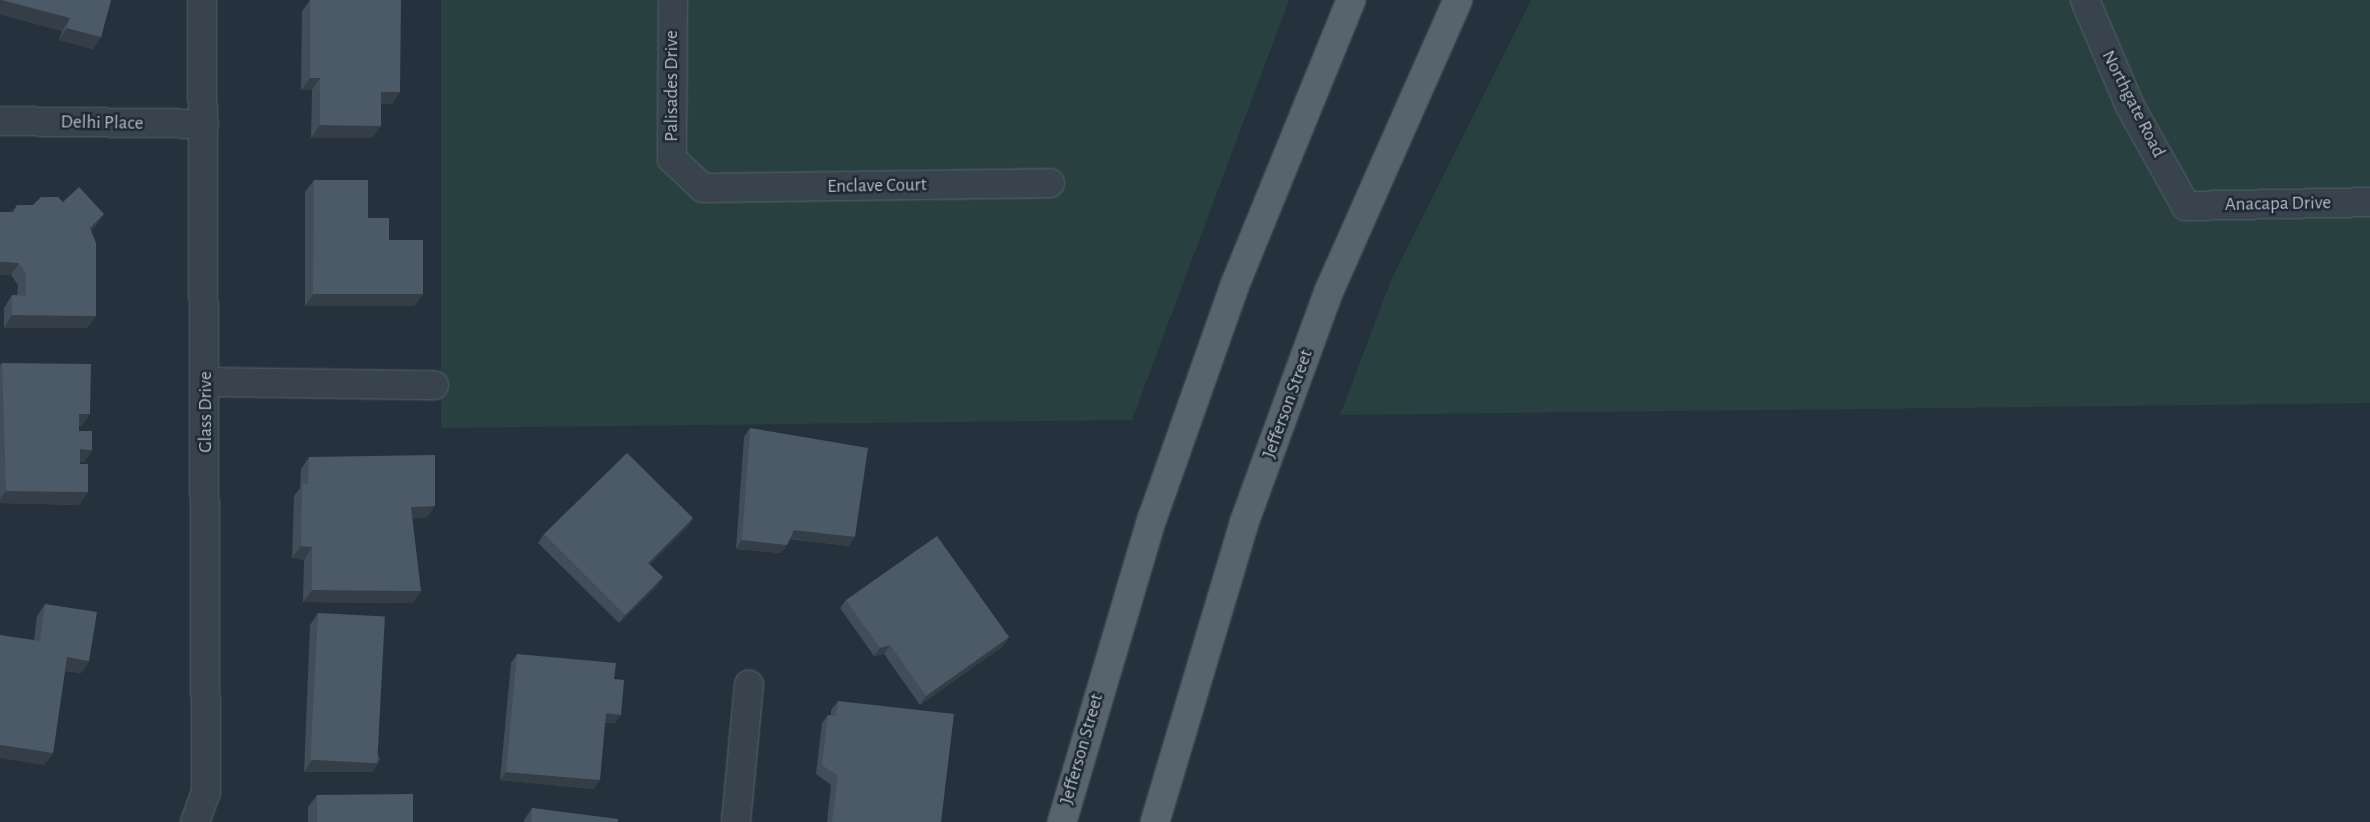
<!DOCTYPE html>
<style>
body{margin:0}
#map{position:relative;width:2370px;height:822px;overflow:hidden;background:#25323d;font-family:"Alegreya Sans",sans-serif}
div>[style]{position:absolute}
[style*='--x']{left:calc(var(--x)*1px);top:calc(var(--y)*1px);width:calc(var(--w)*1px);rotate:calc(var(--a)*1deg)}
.green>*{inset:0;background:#28403f}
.roads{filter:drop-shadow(0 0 1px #57616b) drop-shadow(0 0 1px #57616b)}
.minor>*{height:28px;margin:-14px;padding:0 14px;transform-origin:14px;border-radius:14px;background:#39434d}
.primary>*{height:28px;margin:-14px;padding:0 14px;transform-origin:14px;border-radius:14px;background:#57636d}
.wall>*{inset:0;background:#414d58}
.shaded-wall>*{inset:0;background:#353e47}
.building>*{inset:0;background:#4c5966;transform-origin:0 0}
span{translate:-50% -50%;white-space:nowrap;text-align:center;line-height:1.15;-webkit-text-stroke:5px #1e2833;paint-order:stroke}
.street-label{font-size:19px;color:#b5bec8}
</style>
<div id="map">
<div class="green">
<div style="clip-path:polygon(441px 0,1289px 0,1132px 420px,441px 428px)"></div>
<div style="clip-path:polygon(1531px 0,2370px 0,2370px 403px,1340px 415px,1392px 278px)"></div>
</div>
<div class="roads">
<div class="minor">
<div style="--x:673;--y:0;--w:159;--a:90.4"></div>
<div style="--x:672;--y:159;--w:42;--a:43.1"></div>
<div style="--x:703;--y:188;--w:347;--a:-0.8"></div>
<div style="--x:2085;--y:0;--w:115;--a:67"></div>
<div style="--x:2130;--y:106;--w:115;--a:60.8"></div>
<div style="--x:2186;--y:206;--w:184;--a:-1.2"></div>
<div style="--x:0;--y:121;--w:204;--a:0.8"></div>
<div style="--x:206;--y:382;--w:228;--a:0.8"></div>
<div style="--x:195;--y:822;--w:32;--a:-70"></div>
<div style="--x:206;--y:792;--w:792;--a:-90.29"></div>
<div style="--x:736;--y:822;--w:138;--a:-84.6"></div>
</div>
<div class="primary">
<div style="--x:1062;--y:822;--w:316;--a:-73.5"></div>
<div style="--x:1152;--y:519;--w:246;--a:-70.5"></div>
<div style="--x:1234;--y:287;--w:310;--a:-67.8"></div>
<div style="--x:1155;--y:822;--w:312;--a:-73.4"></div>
<div style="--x:1244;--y:523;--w:247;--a:-69.9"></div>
<div style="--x:1329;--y:291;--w:318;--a:-66.1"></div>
</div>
</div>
<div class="wall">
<div style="clip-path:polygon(0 0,111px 0,101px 37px,93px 49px,59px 40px,62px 31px,0 14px)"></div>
<div style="clip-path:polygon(310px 0,401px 0,392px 104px,381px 104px,372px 138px,311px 138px,312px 90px,301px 90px,302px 11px)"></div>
<div style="clip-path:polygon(314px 180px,368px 218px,389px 240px,423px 294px,414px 306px,305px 306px,305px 192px)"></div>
<div style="clip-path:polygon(63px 202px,96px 226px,91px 231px,96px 316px,87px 328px,4px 328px,4px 308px,12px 295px,17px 296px,18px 285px,11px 275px,12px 212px,17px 205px,33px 205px)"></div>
<div style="clip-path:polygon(2px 363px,82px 426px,79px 426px,79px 431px,92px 450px,84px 462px,80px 462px,79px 505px,0 503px,0 365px)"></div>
<div style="clip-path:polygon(750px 428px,849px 546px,790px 539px,787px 545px,781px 553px,736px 549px,744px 437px)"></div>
<div style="clip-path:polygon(309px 457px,435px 506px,426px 518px,412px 518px,413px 603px,303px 602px,304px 560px,292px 558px,294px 496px,300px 488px,301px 469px)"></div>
<div style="clip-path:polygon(693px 518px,687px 527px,650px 564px,657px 586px,619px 623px,538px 543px,544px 534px)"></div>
<div style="clip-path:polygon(846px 600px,1009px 637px,1003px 646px,920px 705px,884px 654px,874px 656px,840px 608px)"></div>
<div style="clip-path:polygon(45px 604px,89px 661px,81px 673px,65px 671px,53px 753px,44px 765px,34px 640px,37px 616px)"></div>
<div style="clip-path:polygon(318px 613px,380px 760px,372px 772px,304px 772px,310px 625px)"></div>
<div style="clip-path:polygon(517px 654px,614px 679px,615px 723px,605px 723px,594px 789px,500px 780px,511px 663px)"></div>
<div style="clip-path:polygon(838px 701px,941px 822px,827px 822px,831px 785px,816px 774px,822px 723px,828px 715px,831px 715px,831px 710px)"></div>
<div style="clip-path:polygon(317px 795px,413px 822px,308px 822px,308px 807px)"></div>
<div style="clip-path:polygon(532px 808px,618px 822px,524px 822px,524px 820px)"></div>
</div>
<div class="shaded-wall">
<div style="clip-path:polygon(0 0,2px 0,70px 18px,62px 31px,0 14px)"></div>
<div style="clip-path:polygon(67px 28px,101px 37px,93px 49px,59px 40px)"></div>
<div style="clip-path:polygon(310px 78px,320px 78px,312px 90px,301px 90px)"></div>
<div style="clip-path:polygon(381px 92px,400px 92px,392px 104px,372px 104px)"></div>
<div style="clip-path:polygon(320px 125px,381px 126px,372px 138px,311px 138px)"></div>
<div style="clip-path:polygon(104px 214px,96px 226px,81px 240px,90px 228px)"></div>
<div style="clip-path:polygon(0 262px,19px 263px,11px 275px,0 275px)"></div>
<div style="clip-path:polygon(313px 294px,423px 294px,414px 306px,305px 306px)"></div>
<div style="clip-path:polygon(12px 315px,96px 316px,87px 328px,4px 328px)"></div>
<div style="clip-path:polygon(79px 414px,90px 414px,82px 426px,70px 426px)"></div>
<div style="clip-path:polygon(80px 449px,92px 450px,84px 462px,72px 461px)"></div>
<div style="clip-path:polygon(6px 491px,88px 492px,79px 505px,0 503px,0 499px)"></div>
<div style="clip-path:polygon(435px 506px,426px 518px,403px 519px,411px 507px)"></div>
<div style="clip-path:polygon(693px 518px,687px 527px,642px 571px,648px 563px)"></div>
<div style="clip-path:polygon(794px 530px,855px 537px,849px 546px,788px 538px)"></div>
<div style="clip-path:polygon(742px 540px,787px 545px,781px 553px,736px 549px)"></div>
<div style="clip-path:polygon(301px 546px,312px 547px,304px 560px,292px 558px)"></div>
<div style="clip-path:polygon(663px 577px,657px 586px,619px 623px,625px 615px)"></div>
<div style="clip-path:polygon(312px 590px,421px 591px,413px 603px,303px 602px)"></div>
<div style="clip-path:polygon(1009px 637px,1003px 646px,920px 705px,926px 696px)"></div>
<div style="clip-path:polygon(890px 645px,884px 654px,874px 656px,880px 648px)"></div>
<div style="clip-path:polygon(67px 657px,89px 661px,81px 673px,59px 670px)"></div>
<div style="clip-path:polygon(606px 713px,621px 715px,615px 723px,600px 722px)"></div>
<div style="clip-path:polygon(0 745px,53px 753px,44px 765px,0 758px)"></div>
<div style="clip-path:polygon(312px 760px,380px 760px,372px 772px,304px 772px)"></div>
<div style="clip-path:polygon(506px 772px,600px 780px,594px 789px,500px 780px)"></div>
</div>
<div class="building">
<div style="clip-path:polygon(2px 0,111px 0,101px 37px,67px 28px,70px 18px)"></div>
<div style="clip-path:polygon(310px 0,401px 0,400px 92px,381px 92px,381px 126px,320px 125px,320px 78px,310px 78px)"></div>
<div style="clip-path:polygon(314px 180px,368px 180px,368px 218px,389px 218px,389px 240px,423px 240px,423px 294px,313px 294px)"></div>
<div style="clip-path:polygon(79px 187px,104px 214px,90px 228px,96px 243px,96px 316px,12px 315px,12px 295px,26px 296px,26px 273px,19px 263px,0 262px,0 212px,14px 212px,17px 205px,33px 205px,41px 197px,58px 197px,63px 202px)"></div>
<div style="clip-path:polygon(2px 363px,91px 364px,90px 414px,79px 414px,79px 431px,92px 431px,92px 450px,80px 449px,80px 464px,88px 464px,88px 492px,6px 491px)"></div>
<div style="clip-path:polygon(750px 428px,868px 448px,855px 537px,794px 530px,787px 545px,742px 540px)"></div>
<div style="clip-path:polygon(627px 453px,693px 518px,648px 563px,663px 577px,625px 615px,544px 534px)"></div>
<div style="clip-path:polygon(435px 455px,435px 506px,411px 507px,421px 591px,312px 590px,312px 547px,301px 546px,302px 484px,308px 484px,309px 457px)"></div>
<div style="clip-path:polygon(937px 536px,1009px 637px,926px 696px,890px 645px,880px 648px,846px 600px)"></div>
<div style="clip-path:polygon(45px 604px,97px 612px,89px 661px,67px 657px,53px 753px,0 745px,0 635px,40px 641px)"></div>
<div style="left:318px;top:613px;width:67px;height:147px;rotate:3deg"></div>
<div style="clip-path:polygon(517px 654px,616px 663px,614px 679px,624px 680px,621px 715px,606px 713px,600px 780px,506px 772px)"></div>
<div style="clip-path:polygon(838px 701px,954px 714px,941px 822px,832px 822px,838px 776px,822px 765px,828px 715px,836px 716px)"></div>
<div style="clip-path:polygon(413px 794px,413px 822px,304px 822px,317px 822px,317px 795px)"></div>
<div style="clip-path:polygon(532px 808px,618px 819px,618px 822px,531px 822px)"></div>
</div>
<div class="street-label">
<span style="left:672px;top:86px;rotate:-90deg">Palisades Drive</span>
<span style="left:2133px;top:104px;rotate:63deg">Northgate Road</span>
<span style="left:102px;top:123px;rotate:1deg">Delhi Place</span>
<span style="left:877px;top:186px;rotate:-1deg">Enclave Court</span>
<span style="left:2278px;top:204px;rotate:-1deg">Anacapa Drive</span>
<span style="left:1288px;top:404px;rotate:-70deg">Jefferson Street</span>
<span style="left:206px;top:412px;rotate:-90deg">Glass Drive</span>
<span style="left:1082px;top:749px;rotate:-74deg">Jefferson Street</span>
</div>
</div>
